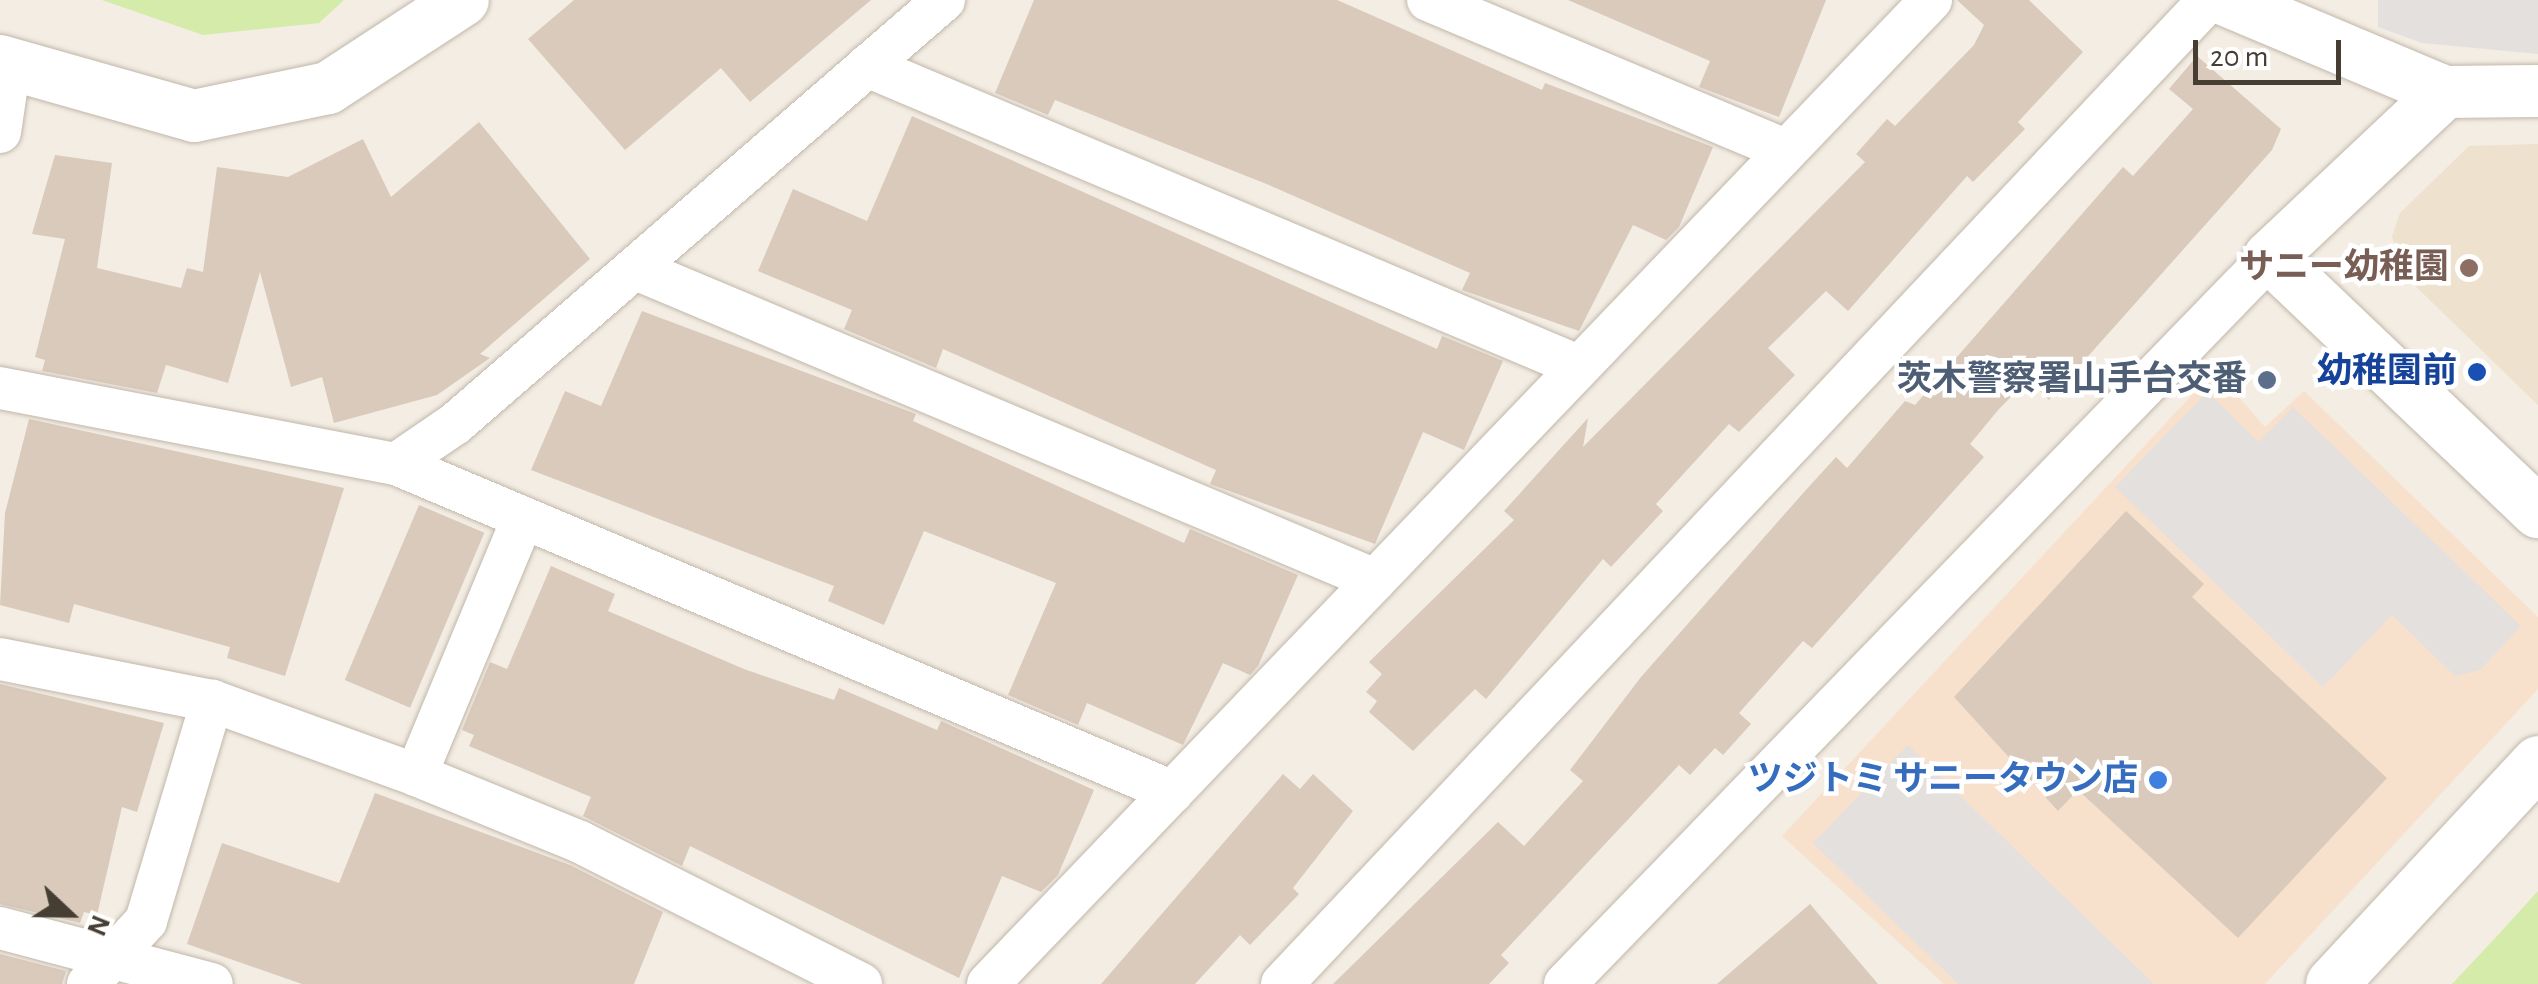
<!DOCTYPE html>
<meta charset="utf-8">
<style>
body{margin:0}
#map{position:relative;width:2538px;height:984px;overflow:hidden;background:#f3ede4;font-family:"Alegreya Sans","Noto Sans JP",sans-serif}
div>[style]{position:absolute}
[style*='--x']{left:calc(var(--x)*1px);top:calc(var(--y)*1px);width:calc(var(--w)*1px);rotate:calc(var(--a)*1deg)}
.commercial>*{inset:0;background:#f7e1cd}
.education>*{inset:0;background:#eee1cd}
.green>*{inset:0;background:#d4eba9}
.parking>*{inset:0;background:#e4e0dd}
.building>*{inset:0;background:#d9cabc;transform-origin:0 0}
.roads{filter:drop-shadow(0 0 2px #c2b7a9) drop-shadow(0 0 2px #c2b7a9)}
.minor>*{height:42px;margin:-21px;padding:0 21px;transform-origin:21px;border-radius:21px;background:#fff}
.tertiary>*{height:52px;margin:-26px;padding:0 26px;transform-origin:26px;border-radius:26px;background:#fff}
.dots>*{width:28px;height:28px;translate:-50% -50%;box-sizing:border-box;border:5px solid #fff;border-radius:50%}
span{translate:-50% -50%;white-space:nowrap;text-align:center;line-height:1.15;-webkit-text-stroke:9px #fff;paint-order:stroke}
.education-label{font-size:35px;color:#785e54;font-weight:700}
.right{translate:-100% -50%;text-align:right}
.transit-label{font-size:35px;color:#164399;font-weight:700}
.service-label{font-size:35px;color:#4e5e75;font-weight:700}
.shop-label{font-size:35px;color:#366cbe;font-weight:700}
.north{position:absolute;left:20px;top:864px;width:100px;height:100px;-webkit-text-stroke:8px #fff;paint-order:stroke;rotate:112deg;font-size:28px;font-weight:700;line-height:40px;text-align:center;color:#463d33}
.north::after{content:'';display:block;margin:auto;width:35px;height:45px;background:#463d33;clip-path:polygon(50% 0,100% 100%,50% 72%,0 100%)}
.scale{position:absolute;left:2193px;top:40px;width:148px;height:45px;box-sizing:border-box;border:5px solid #463d33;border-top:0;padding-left:12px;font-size:30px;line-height:35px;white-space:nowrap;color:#463d33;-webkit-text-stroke:8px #fff;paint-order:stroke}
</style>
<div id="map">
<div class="commercial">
<div style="clip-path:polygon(2215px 370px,2265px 427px,2304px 391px,2538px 617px,2538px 689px,2265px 984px,1944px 984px,1782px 836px)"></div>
</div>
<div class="education">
<div style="clip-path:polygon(2538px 144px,2538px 405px,2407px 278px,2392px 237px,2400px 213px,2469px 146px)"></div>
</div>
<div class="green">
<div style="clip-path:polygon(102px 0,344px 0,319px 23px,203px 35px)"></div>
<div style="clip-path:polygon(2538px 891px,2538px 984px,2452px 984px,2498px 935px)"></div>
</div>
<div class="parking">
<div style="clip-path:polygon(2378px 0,2538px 0,2538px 54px,2422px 43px,2378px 27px)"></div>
<div style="clip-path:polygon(2207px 392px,2259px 442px,2293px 407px,2521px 626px,2480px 670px,2455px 676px,2392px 615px,2323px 687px,2115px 487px)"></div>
<div style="clip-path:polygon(1908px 745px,2154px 984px,1958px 984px,1813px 843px)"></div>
</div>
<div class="building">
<div style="clip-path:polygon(574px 0,871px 0,750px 102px,721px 68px,625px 150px,528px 39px)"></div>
<div style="clip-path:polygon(1034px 0,1337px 0,1542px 90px,1545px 83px,1713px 147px,1679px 227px,1666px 240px,1633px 225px,1579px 331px,1462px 290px,1470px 273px,1269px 185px,1055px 100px,1048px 115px,995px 93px)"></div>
<div style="clip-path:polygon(1568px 0,1826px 0,1779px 117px,1699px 87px,1710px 61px)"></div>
<div style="clip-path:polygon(1957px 0,2029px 0,2083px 52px,2018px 122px,2025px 129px,1973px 182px,1967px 176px,1848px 311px,1826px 291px,1768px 348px,1795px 375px,1739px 432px,1729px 424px,1656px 504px,1663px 511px,1611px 567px,1603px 559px,1486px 699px,1475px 689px,1413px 751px,1369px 712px,1377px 701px,1366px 692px,1382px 674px,1369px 662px,1514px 520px,1504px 511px,1588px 418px,1583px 447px,1865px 162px,1856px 154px,1887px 119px,1895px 126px,1974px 45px,1984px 25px)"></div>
<div style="clip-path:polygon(2197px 56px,2281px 129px,2272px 150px,2049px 400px,2028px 380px,1999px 409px,1970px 444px,1984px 457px,1812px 648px,1803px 641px,1739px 713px,1751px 724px,1723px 755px,1715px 748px,1690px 775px,1679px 765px,1501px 955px,1509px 963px,1489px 984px,1333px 984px,1498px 822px,1524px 846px,1583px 781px,1570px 770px,1641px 677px,1805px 491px,1836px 457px,1847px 468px,1905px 401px,1915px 405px,2123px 167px,2133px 176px,2193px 109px,2169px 89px)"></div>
<div style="clip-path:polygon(912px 116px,1437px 349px,1442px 336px,1503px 361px,1464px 450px,1423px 432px,1375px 544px,1210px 484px,1216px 470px,943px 349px,936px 368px,844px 329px,852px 310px,758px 271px,793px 189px,867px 221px)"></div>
<div style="clip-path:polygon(479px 122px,590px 259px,480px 354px,490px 358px,437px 395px,334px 423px,322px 377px,291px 387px,260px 272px,228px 383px,166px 365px,157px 393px,42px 371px,45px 360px,35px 357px,65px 239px,32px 234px,55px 155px,112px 163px,97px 268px,181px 288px,187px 268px,203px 272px,217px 167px,288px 177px,363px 139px,391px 197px)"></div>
<div style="clip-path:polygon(642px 311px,916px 414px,913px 421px,1184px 543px,1190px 529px,1298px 575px,1258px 666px,1250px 675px,1223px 663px,1183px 745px,1087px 703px,1078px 725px,1008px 695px,1056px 583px,924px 531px,884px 625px,828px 601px,834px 586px,531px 470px,565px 391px,601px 406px)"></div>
<div style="clip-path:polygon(29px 419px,344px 488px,285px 676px,227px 658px,230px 647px,74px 604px,69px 623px,0 605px,5px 513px)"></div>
<div style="left:419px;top:505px;width:71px;height:190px;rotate:23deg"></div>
<div style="clip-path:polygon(2126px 511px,2204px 584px,2192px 597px,2387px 778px,2238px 938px,2078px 790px,2058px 811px,1954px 697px)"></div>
<div style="clip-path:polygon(551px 566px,615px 594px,608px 611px,744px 669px,834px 700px,839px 688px,937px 730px,941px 721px,1094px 790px,1058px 875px,1041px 892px,1002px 876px,959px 978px,690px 846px,682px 866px,583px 816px,591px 797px,469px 746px,474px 735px,462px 730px,490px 662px,507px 669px)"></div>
<div style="clip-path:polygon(0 684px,164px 723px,137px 812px,122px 807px,97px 915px,84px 912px,80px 923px,0 904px)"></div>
<div style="clip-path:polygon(1283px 774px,1300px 789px,1313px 774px,1353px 811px,1293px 888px,1299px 894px,1250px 945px,1240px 935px,1195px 984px,1101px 984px)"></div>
<div style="clip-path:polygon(375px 793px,570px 865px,663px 912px,634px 984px,302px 984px,187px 944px,222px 843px,339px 883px)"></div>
<div style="clip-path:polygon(1810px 904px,1878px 984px,1717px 984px)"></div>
<div style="clip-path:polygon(0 954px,66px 971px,62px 984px,0 984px)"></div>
</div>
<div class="roads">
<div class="minor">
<div style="--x:1428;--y:0;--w:386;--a:22.8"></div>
<div style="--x:867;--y:66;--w:772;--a:22.88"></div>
<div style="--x:0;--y:132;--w:69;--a:-81.6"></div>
<div style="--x:636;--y:269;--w:802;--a:22.82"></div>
<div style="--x:0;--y:388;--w:403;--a:10.9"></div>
<div style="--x:396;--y:464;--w:73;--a:-34.3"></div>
<div style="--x:456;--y:423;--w:646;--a:-40.92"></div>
<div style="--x:396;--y:464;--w:843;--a:22.89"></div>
<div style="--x:0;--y:659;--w:216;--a:11.2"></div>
<div style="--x:212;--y:701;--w:217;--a:19.9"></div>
<div style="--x:416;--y:775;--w:177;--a:22.2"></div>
<div style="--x:580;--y:842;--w:315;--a:26.8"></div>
<div style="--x:416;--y:775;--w:278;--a:-67.4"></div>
<div style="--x:0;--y:928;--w:219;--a:14.8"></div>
<div style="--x:88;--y:984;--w:86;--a:-47.4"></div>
<div style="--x:146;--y:921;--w:230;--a:-73.3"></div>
<div style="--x:988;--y:984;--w:1363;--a:-46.22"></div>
<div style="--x:1282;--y:984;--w:1352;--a:-46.71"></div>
<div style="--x:1565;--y:984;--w:1013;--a:-45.88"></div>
</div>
<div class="tertiary">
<div style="--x:2226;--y:0;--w:238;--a:22.8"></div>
<div style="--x:2445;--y:92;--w:93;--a:-0.6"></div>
<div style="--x:0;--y:61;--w:202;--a:15.8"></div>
<div style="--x:194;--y:116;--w:137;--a:-11.8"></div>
<div style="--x:328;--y:88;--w:161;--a:-33.1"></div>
<div style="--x:2445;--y:92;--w:241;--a:136.7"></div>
<div style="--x:2270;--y:257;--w:370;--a:43.6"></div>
<div style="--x:2332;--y:984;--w:303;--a:-47.1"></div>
</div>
</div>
<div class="dots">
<div style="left:2469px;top:268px;background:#8d6e63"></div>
<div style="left:2477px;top:372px;background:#1a4fb4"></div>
<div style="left:2267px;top:380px;background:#5c6f8a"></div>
<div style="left:2158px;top:780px;background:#3f7fe0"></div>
</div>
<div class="education-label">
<span class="right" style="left:2449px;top:268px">サニー幼稚園</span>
</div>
<div class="transit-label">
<span class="right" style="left:2457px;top:372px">幼稚園前</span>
</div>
<div class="service-label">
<span class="right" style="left:2247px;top:380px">茨木警察署山手台交番</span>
</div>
<div class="shop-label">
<span class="right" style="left:2138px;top:780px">ツジトミ サニータウン店</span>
</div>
<div class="north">N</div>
<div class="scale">20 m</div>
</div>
